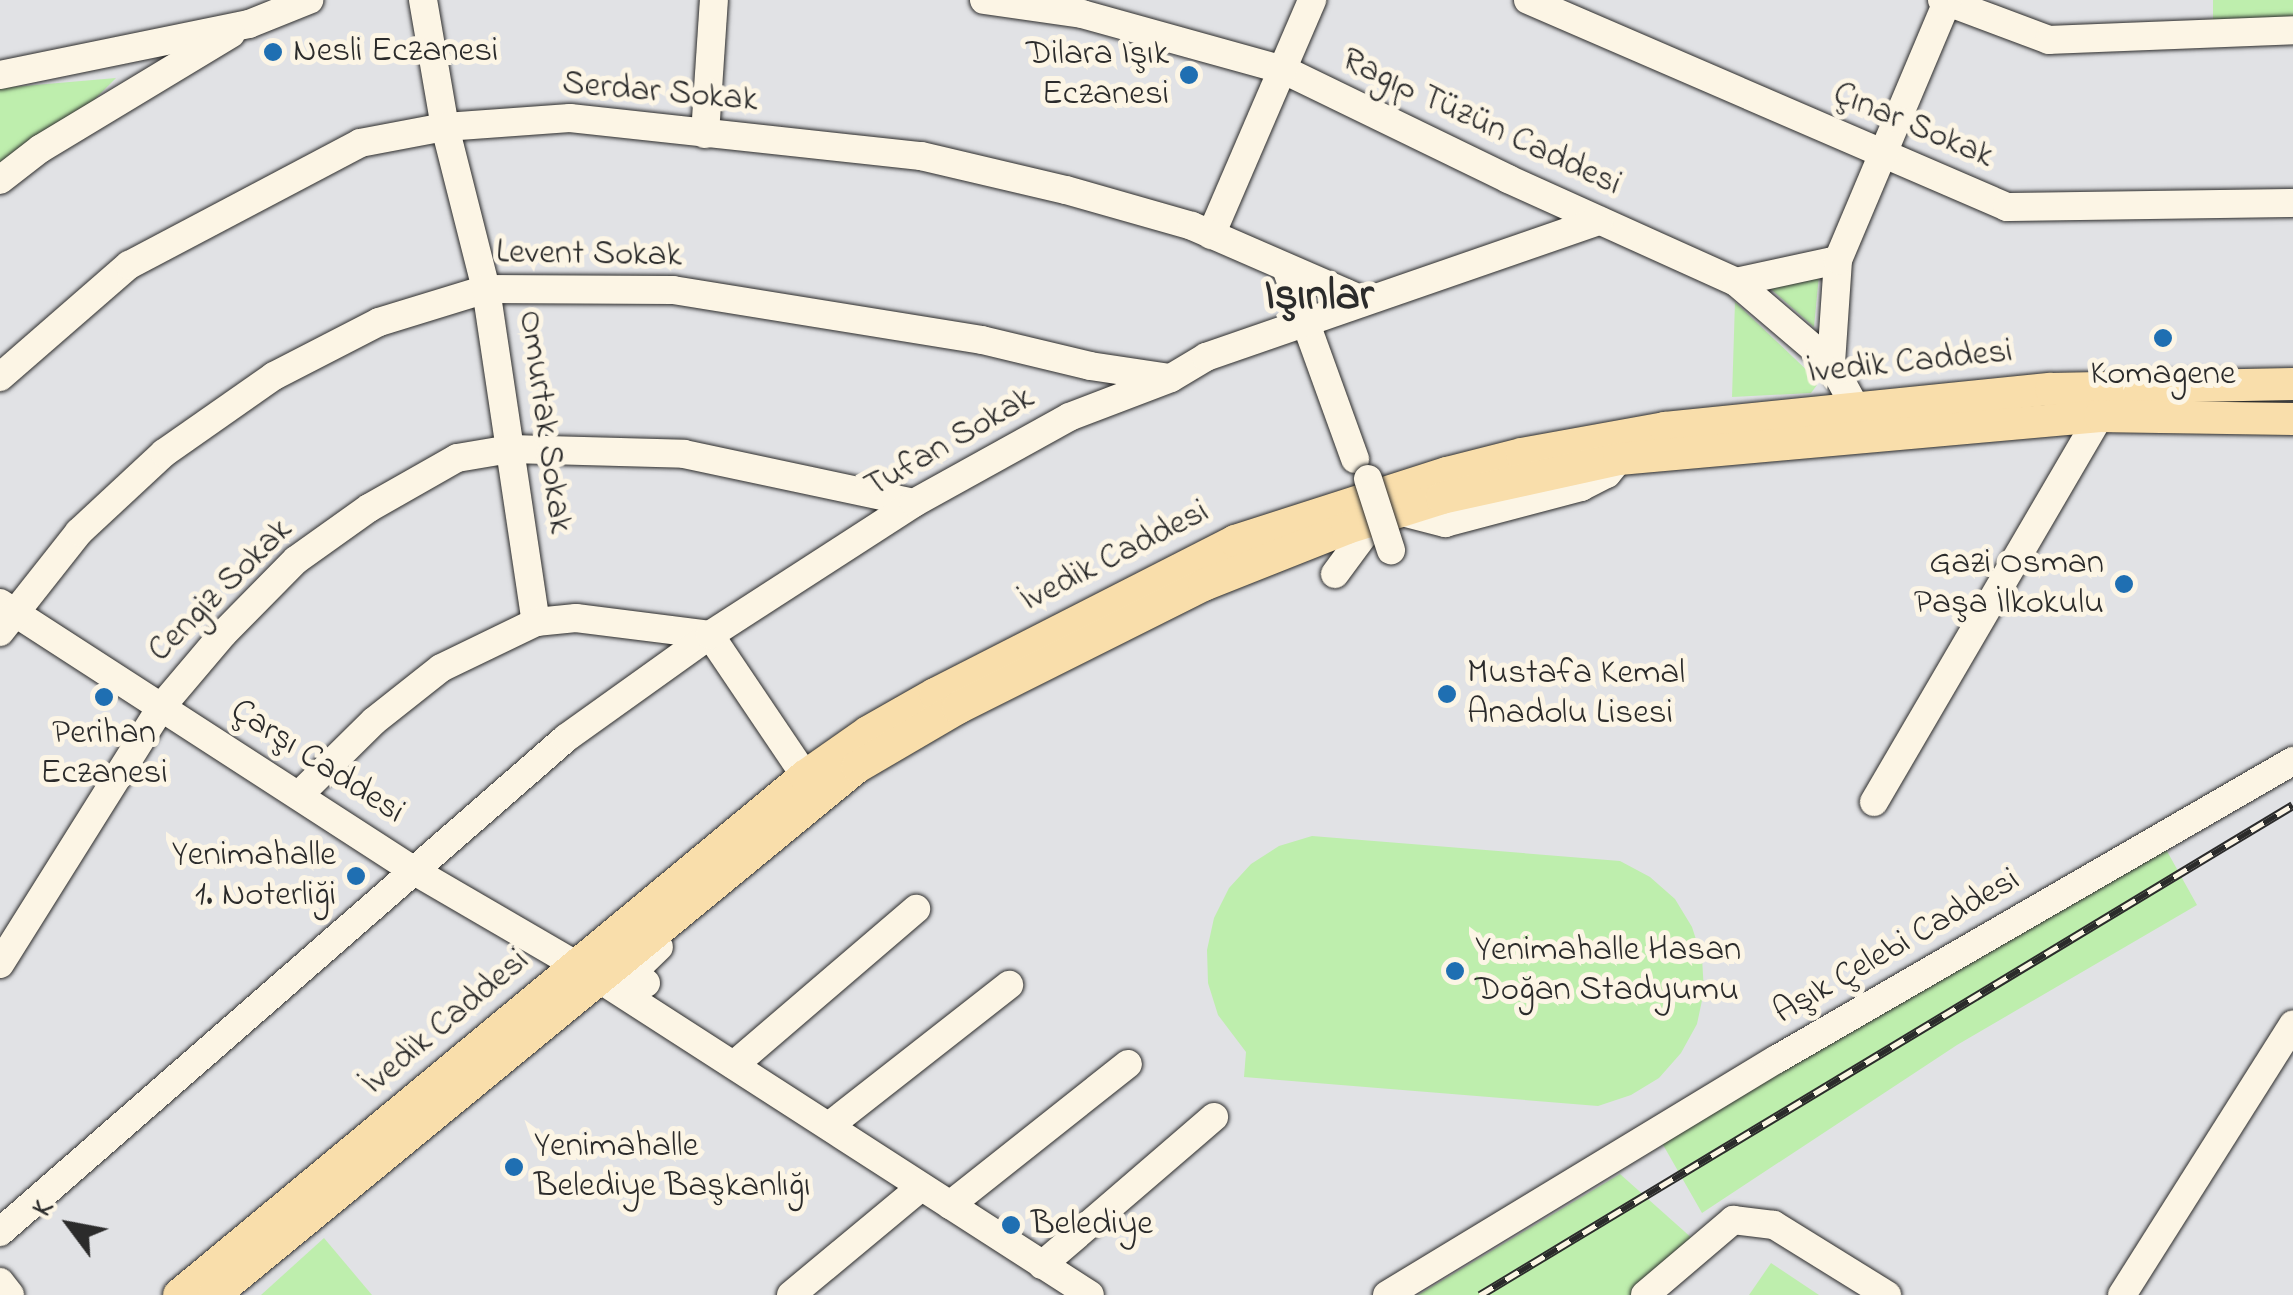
<!DOCTYPE html>
<meta charset="utf-8">
<style>
body{margin:0}
#map{position:relative;width:2293px;height:1295px;overflow:hidden;background:#e1e2e5;font-family:"Indie Flower",sans-serif}
div>[style]{position:absolute}
[style*='--x']{left:calc(var(--x)*1px);top:calc(var(--y)*1px);width:calc(var(--w)*1px);rotate:calc(var(--a)*1deg)}
.green>*{inset:0;background:#beeead;transform-origin:0 0}
.roads{filter:drop-shadow(0 0 2px #2b2b2b) drop-shadow(0 0 2px #2b2b2b)}
.minor>*{height:28px;margin:-14px;padding:0 14px;transform-origin:14px;border-radius:14px;background:#fcf5e5}
.major>*{height:32px;margin:-16px;padding:0 16px;transform-origin:16px;border-radius:16px;background:#f9deab}
.rail>*{height:9px;margin-top:-4.5px;transform-origin:0;background:repeating-linear-gradient(90deg,#fcf5e5 0 15px,#2b2b2b 0 30px);box-sizing:border-box;border-block:2px solid #2b2b2b}
.bridges{filter:drop-shadow(0 0 2px #2b2b2b) drop-shadow(0 0 2px #2b2b2b)}
.minor-bridge>*{height:28px;margin:-14px;padding:0 14px;transform-origin:14px;border-radius:14px;background:#fcf5e5}
.dots>*{width:28px;height:28px;translate:-50% -50%;box-sizing:border-box;border:5px solid #fcf5e5;border-radius:50%}
span{translate:-50% -50%;white-space:nowrap;text-align:center;line-height:1.15;-webkit-text-stroke:10px #fcf5e5;paint-order:stroke}
.poi-label{font-size:35px;color:#2b2b2b}
.left{translate:0 -50%;text-align:left}
.right{translate:-100% -50%;text-align:right}
.street-label{font-size:35px;color:#2b2b2b}
.district-label{font-size:45px;color:#2b2b2b;font-weight:700}
.north{position:absolute;left:20px;top:1175px;width:100px;height:100px;-webkit-text-stroke:8px #fcf5e5;paint-order:stroke;rotate:302deg;font-size:28px;font-weight:700;line-height:40px;text-align:center;color:#2b2b2b}
.north::after{content:'';display:block;margin:auto;width:35px;height:45px;background:#2b2b2b;clip-path:polygon(50% 0,100% 100%,50% 72%,0 100%)}
</style>
<div id="map">
<div class="green">
<div style="left:2213px;top:0;width:80px;height:24px"></div>
<div style="clip-path:polygon(116px 78px,93px 101px,0 169px,0 88px)"></div>
<div style="clip-path:polygon(1819px 275px,1814px 327px,1764px 283px)"></div>
<div style="clip-path:polygon(1735px 302px,1813px 376px,1817px 385px,1811px 393px,1732px 397px)"></div>
<div style="clip-path:polygon(1312px 836px,1620px 861px,1650px 877px,1675px 899px,1692px 927px,1702px 958px,1704px 991px,1697px 1024px,1681px 1053px,1659px 1078px,1631px 1095px,1598px 1106px,1244px 1077px,1246px 1052px,1218px 1015px,1208px 983px,1207px 950px,1214px 918px,1229px 888px,1251px 864px,1279px 846px)"></div>
<div style="clip-path:polygon(2163px 844px,2197px 905px,1957px 1045px,1702px 1213px,1662px 1143px)"></div>
<div style="clip-path:polygon(1620px 1174px,1694px 1240px,1630px 1295px,1418px 1295px)"></div>
<div style="clip-path:polygon(324px 1238px,372px 1295px,261px 1295px)"></div>
<div style="clip-path:polygon(1771px 1263px,1819px 1295px,1749px 1295px)"></div>
</div>
<div class="roads">
<div class="minor">
<div style="--x:423;--y:0;--w:129;--a:80.2"></div>
<div style="--x:445;--y:127;--w:167;--a:75.8"></div>
<div style="--x:486;--y:289;--w:337;--a:81.5"></div>
<div style="--x:984;--y:0;--w:99;--a:8.1"></div>
<div style="--x:1082;--y:14;--w:210;--a:15.5"></div>
<div style="--x:1284;--y:70;--w:249;--a:25.9"></div>
<div style="--x:1508;--y:179;--w:250;--a:24.3"></div>
<div style="--x:1736;--y:282;--w:125;--a:40.5"></div>
<div style="--x:1831;--y:363;--w:71;--a:61.3"></div>
<div style="--x:1528;--y:0;--w:522;--a:23.37"></div>
<div style="--x:2007;--y:207;--w:286;--a:-0.8"></div>
<div style="--x:1942;--y:0;--w:114;--a:20.5"></div>
<div style="--x:2049;--y:40;--w:244;--a:-2.3"></div>
<div style="--x:0;--y:75;--w:254;--a:-11.6"></div>
<div style="--x:249;--y:24;--w:65;--a:-21.8"></div>
<div style="--x:705;--y:134;--w:134;--a:-86.2"></div>
<div style="--x:0;--y:180;--w:51;--a:-37.8"></div>
<div style="--x:40;--y:149;--w:223;--a:-31.1"></div>
<div style="--x:1211;--y:235;--w:256;--a:-66.7"></div>
<div style="--x:1287;--y:271;--w:200;--a:70.1"></div>
<div style="--x:1736;--y:282;--w:104;--a:-12.2"></div>
<div style="--x:1831;--y:363;--w:103;--a:-86.1"></div>
<div style="--x:1838;--y:260;--w:282;--a:-67.1"></div>
<div style="--x:0;--y:377;--w:171;--a:-41"></div>
<div style="--x:129;--y:265;--w:261;--a:-27.8"></div>
<div style="--x:360;--y:143;--w:86;--a:-10.7"></div>
<div style="--x:445;--y:127;--w:125;--a:-4.1"></div>
<div style="--x:570;--y:118;--w:353;--a:6.2"></div>
<div style="--x:921;--y:156;--w:149;--a:13.2"></div>
<div style="--x:1066;--y:190;--w:131;--a:15.9"></div>
<div style="--x:1192;--y:226;--w:185;--a:23.5"></div>
<div style="--x:1398;--y:511;--w:49;--a:14.3"></div>
<div style="--x:1445;--y:523;--w:141;--a:-14.8"></div>
<div style="--x:1581;--y:487;--w:29;--a:-27"></div>
<div style="--x:1607;--y:474;--w:19;--a:-51"></div>
<div style="--x:1335;--y:574;--w:47;--a:-53.6"></div>
<div style="--x:0;--y:603;--w:495;--a:32.9"></div>
<div style="--x:416;--y:872;--w:211;--a:30.2"></div>
<div style="--x:598;--y:978;--w:585;--a:32.79"></div>
<div style="--x:0;--y:632;--w:127;--a:-51.7"></div>
<div style="--x:79;--y:532;--w:116;--a:-42.9"></div>
<div style="--x:164;--y:453;--w:134;--a:-35"></div>
<div style="--x:274;--y:376;--w:118;--a:-27.2"></div>
<div style="--x:379;--y:322;--w:112;--a:-17.1"></div>
<div style="--x:486;--y:289;--w:187;--a:0.3"></div>
<div style="--x:673;--y:290;--w:313;--a:9.2"></div>
<div style="--x:982;--y:340;--w:111;--a:13.5"></div>
<div style="--x:1090;--y:366;--w:81;--a:8.5"></div>
<div style="--x:299;--y:795;--w:105;--a:-44.6"></div>
<div style="--x:374;--y:721;--w:85;--a:-38.3"></div>
<div style="--x:441;--y:668;--w:106;--a:-25.8"></div>
<div style="--x:536;--y:622;--w:40;--a:-5.7"></div>
<div style="--x:576;--y:618;--w:135;--a:7.2"></div>
<div style="--x:710;--y:635;--w:170;--a:56"></div>
<div style="--x:1874;--y:802;--w:447;--a:-59.7"></div>
<div style="--x:0;--y:964;--w:305;--a:-57.9"></div>
<div style="--x:162;--y:706;--w:94;--a:-49.7"></div>
<div style="--x:223;--y:634;--w:104;--a:-45.4"></div>
<div style="--x:296;--y:560;--w:90;--a:-35.5"></div>
<div style="--x:369;--y:508;--w:101;--a:-29.6"></div>
<div style="--x:457;--y:458;--w:54;--a:-9.6"></div>
<div style="--x:510;--y:449;--w:174;--a:1.6"></div>
<div style="--x:684;--y:454;--w:235;--a:12"></div>
<div style="--x:646;--y:983;--w:17;--a:-140"></div>
<div style="--x:633;--y:972;--w:36;--a:-44"></div>
<div style="--x:734;--y:1065;--w:240;--a:-40.6"></div>
<div style="--x:829;--y:1126;--w:229;--a:-38.1"></div>
<div style="--x:950;--y:1205;--w:227;--a:-38.4"></div>
<div style="--x:0;--y:1232;--w:751;--a:-41.11"></div>
<div style="--x:566;--y:738;--w:177;--a:-35.6"></div>
<div style="--x:710;--y:635;--w:243;--a:-32.9"></div>
<div style="--x:914;--y:503;--w:177;--a:-29"></div>
<div style="--x:1069;--y:417;--w:109;--a:-20.9"></div>
<div style="--x:1171;--y:378;--w:41;--a:-31"></div>
<div style="--x:1206;--y:357;--w:416;--a:-19.1"></div>
<div style="--x:1042;--y:1265;--w:227;--a:-40.7"></div>
<div style="--x:0;--y:1282;--w:16;--a:52"></div>
<div style="--x:791;--y:1295;--w:169;--a:-39.7"></div>
<div style="--x:1387;--y:1295;--w:456;--a:-31.2"></div>
<div style="--x:1777;--y:1059;--w:596;--a:-30.01"></div>
<div style="--x:1645;--y:1295;--w:116;--a:-40.4"></div>
<div style="--x:1733;--y:1220;--w:41;--a:7"></div>
<div style="--x:1774;--y:1225;--w:133;--a:31.8"></div>
<div style="--x:2122;--y:1295;--w:320;--a:-57.7"></div>
</div>
<div class="major">
<div style="--x:179;--y:1295;--w:813;--a:-39.66"></div>
<div style="--x:805;--y:776;--w:77;--a:-34.9"></div>
<div style="--x:868;--y:732;--w:77;--a:-29.6"></div>
<div style="--x:935;--y:694;--w:337;--a:-27"></div>
<div style="--x:1235;--y:541;--w:223;--a:-17.8"></div>
<div style="--x:1447;--y:473;--w:77;--a:-14.2"></div>
<div style="--x:1522;--y:454;--w:145;--a:-10.3"></div>
<div style="--x:1665;--y:428;--w:388;--a:-5.8"></div>
<div style="--x:2051;--y:389;--w:242;--a:-1.2"></div>
<div style="--x:214;--y:1295;--w:832;--a:-39.39"></div>
<div style="--x:857;--y:767;--w:117;--a:-30.3"></div>
<div style="--x:958;--y:708;--w:275;--a:-26.6"></div>
<div style="--x:1204;--y:585;--w:154;--a:-21.7"></div>
<div style="--x:1347;--y:528;--w:100;--a:-17.5"></div>
<div style="--x:1442;--y:498;--w:181;--a:-12.4"></div>
<div style="--x:1619;--y:459;--w:483;--a:-5.1"></div>
<div style="--x:2100;--y:416;--w:193;--a:0.9"></div>
</div>
</div>
<div class="rail">
<div style="--x:1480;--y:1295;--w:949;--a:-31.08"></div>
</div>
<div class="bridges">
<div class="minor-bridge">
<div style="--x:1368;--y:479;--w:75;--a:72.1"></div>
</div>
</div>
<div class="dots">
<div style="left:273px;top:52px;background:#1f6fb2"></div>
<div style="left:1189px;top:75px;background:#1f6fb2"></div>
<div style="left:2163px;top:338px;background:#1f6fb2"></div>
<div style="left:2124px;top:584px;background:#1f6fb2"></div>
<div style="left:1447px;top:694px;background:#1f6fb2"></div>
<div style="left:104px;top:697px;background:#1f6fb2"></div>
<div style="left:356px;top:876px;background:#1f6fb2"></div>
<div style="left:1455px;top:971px;background:#1f6fb2"></div>
<div style="left:514px;top:1167px;background:#1f6fb2"></div>
<div style="left:1011px;top:1225px;background:#1f6fb2"></div>
</div>
<div class="poi-label">
<span class="left" style="left:293px;top:52px">Nesli Eczanesi</span>
<span class="right" style="left:1169px;top:75px">Dilara Işık<br>Eczanesi</span>
<span style="left:2163px;top:375px">Komagene</span>
<span class="right" style="left:2104px;top:584px">Gazi Osman<br>Paşa İlkokulu</span>
<span class="left" style="left:1467px;top:694px">Mustafa Kemal<br>Anadolu Lisesi</span>
<span style="left:104px;top:754px">Perihan<br>Eczanesi</span>
<span class="right" style="left:336px;top:876px">Yenimahalle<br>1. Noterliği</span>
<span class="left" style="left:1475px;top:971px">Yenimahalle Hasan<br>Doğan Stadyumu</span>
<span class="left" style="left:534px;top:1167px">Yenimahalle<br>Belediye Başkanlığı</span>
<span class="left" style="left:1031px;top:1225px">Belediye</span>
</div>
<div class="street-label">
<span style="left:660px;top:93px;rotate:5deg">Serdar Sokak</span>
<span style="left:1481px;top:123px;rotate:25deg">Ragıp Tüzün Caddesi</span>
<span style="left:1913px;top:126px;rotate:23deg">Çınar Sokak</span>
<span style="left:589px;top:255px;rotate:1deg">Levent Sokak</span>
<span style="left:1910px;top:363px;rotate:-6deg">İvedik Caddesi</span>
<span style="left:544px;top:422px;rotate:82deg">Omurtak Sokak</span>
<span style="left:950px;top:443px;rotate:-30deg">Tufan Sokak</span>
<span style="left:1115px;top:557px;rotate:-27deg">İvedik Caddesi</span>
<span style="left:221px;top:591px;rotate:-45deg">Cengiz Sokak</span>
<span style="left:317px;top:762px;rotate:33deg">Çarşı Caddesi</span>
<span style="left:1897px;top:947px;rotate:-30deg">Aşık Çelebi Caddesi</span>
<span style="left:446px;top:1023px;rotate:-40deg">İvedik Caddesi</span>
</div>
<div class="district-label">
<span style="left:1319px;top:298px">Işınlar</span>
</div>
<div class="north">K</div>
</div>
